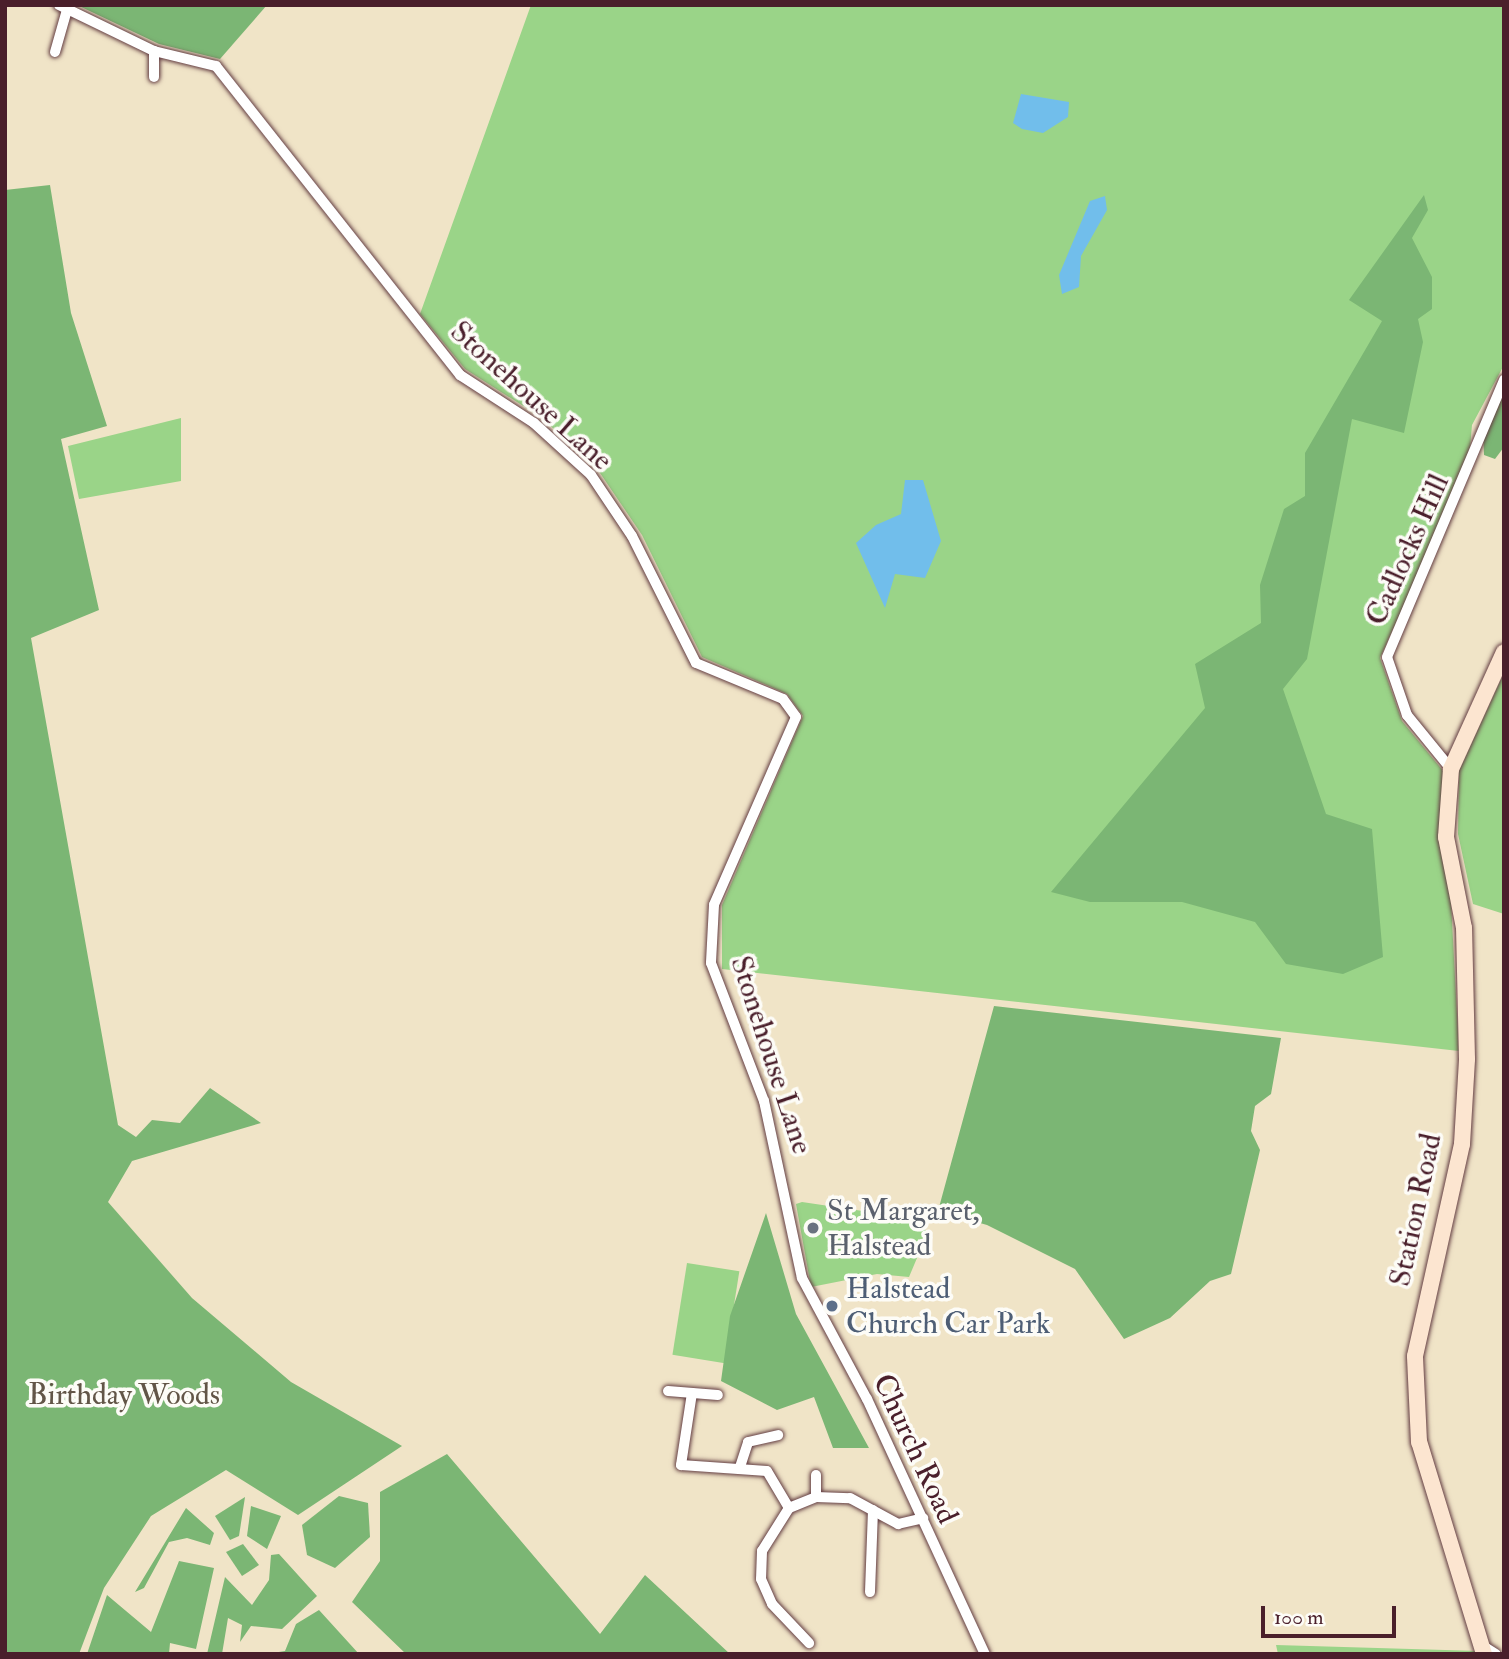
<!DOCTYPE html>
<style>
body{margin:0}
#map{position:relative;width:1509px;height:1659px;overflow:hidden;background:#f0e4c7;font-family:"IM FELL Double Pica",serif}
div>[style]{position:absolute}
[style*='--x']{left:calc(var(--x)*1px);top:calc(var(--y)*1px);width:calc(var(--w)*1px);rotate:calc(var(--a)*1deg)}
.green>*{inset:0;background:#9ad488;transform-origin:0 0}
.forest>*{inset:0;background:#7bb674}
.water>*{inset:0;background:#71beeb}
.roads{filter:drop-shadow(0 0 2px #633d42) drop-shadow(0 0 2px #633d42)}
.street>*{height:10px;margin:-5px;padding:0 5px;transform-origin:5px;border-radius:5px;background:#fff}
.secondary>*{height:16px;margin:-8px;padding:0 8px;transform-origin:8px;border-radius:8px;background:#fce5d0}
.dots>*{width:19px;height:19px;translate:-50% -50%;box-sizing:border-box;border:4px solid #fdfcf7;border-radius:50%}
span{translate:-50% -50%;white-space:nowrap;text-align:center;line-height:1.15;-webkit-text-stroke:7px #fdfcf7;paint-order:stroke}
.street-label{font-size:30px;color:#4a1f2b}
.worship-label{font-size:30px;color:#5b616d}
.left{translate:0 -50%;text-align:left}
.service-label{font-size:30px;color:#4e5e75}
.park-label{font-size:30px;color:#625547}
.frame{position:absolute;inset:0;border:7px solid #4a1f2b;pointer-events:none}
.scale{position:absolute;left:1261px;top:1606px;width:135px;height:32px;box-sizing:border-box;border:4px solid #4a1f2b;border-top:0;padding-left:9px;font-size:21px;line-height:24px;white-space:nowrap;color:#4a1f2b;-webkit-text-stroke:5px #fdfcf7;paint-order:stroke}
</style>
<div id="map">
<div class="green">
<div style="clip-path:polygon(531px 5px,1504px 5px,1504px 365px,1472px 425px,1469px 460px,1380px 658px,1402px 721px,1444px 772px,1459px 1051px,722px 969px,722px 905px,803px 716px,787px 694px,702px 657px,642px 535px,598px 470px,542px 418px,465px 369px,420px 314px)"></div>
<div style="clip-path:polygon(181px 418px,181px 481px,79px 499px,68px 446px)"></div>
<div style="clip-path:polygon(1504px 673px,1504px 914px,1473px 904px,1458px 834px,1459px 771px)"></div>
<div style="clip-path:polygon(802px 1202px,910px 1218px,928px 1232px,909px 1277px,877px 1274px,811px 1287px,796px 1204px)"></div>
<div style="left:687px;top:1263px;width:53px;height:93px;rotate:9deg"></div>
<div style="clip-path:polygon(1276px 1645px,1479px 1651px,1479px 1654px,1278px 1654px)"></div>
</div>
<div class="forest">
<div style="clip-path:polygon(77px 5px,267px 5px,220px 59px,159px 44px)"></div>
<div style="clip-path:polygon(50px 185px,71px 313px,107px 426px,61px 439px,99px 610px,31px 638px,118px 1125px,136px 1137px,152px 1120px,180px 1123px,210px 1088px,261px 1123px,132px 1161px,108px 1202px,192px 1298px,291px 1382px,402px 1446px,298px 1515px,226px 1470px,151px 1516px,104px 1588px,79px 1654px,5px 1654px,5px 190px)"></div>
<div style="clip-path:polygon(1424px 195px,1428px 210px,1412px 238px,1432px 277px,1432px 309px,1418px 319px,1423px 342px,1404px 433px,1352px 419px,1307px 659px,1283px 689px,1326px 814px,1372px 829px,1383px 957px,1343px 974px,1286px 964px,1255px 922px,1182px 902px,1090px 902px,1051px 892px,1205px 708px,1195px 664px,1261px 623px,1260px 585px,1284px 509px,1305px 496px,1305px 453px,1382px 321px,1349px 300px)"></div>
<div style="clip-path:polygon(1504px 392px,1504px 447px,1495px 459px,1484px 455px,1483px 430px)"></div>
<div style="clip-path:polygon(994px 1006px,1281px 1038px,1271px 1094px,1255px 1106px,1251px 1131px,1260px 1150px,1231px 1274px,1210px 1281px,1170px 1318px,1124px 1339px,1075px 1269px,987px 1225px,938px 1211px)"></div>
<div style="clip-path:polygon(766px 1213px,796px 1314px,869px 1448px,833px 1448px,814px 1397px,777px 1410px,721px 1381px,730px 1316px)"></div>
<div style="clip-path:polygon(447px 1454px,600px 1634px,645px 1575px,730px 1654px,406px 1654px,352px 1602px,380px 1561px,380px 1492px)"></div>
<div style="clip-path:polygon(339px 1496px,368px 1503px,370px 1537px,335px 1568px,307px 1555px,302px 1525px)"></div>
<div style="clip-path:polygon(245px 1497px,239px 1536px,230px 1540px,215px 1516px)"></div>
<div style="clip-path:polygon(251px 1506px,281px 1516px,267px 1549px,247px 1536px)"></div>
<div style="clip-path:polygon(186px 1508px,214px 1533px,210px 1545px,187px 1538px,169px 1542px,144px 1588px,135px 1592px)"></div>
<div style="clip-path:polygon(243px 1544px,259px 1565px,242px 1576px,226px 1552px)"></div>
<div style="clip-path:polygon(279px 1554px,317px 1596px,282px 1629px,251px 1626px,240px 1642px,242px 1625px,228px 1618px,222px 1654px,207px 1654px,225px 1577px,252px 1605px,269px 1580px,271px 1555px)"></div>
<div style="clip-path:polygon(179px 1561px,214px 1568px,196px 1649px,170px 1643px,169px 1654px,87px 1654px,107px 1595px,151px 1632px)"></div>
<div style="clip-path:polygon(319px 1610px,359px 1654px,266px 1654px,285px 1651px,296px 1624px)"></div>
</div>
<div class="water">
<div style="clip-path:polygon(1021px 94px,1069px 102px,1068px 117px,1043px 133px,1022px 129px,1013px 123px)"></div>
<div style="clip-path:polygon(1105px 196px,1107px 210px,1081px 256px,1079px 287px,1062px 294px,1059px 275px,1090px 201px)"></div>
<div style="clip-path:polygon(905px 480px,923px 480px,941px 541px,925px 578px,895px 574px,885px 608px,856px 543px,876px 525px,901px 514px)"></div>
</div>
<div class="roads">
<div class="street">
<div style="--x:59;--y:5;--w:106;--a:25.8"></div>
<div style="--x:154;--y:51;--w:64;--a:13.6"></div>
<div style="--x:216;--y:66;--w:394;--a:51.7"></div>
<div style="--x:460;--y:375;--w:88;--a:33"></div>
<div style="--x:534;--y:423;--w:77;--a:42.4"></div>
<div style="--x:591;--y:475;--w:73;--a:56.1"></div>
<div style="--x:632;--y:536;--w:142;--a:63.3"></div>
<div style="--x:696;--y:663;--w:94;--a:22.5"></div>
<div style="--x:783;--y:699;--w:22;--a:54"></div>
<div style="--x:796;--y:717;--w:205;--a:113.6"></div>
<div style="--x:714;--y:905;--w:58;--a:93"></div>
<div style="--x:711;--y:963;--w:148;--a:69"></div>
<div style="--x:764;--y:1101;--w:181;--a:77.9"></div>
<div style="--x:802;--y:1278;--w:137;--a:61.8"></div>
<div style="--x:867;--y:1399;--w:281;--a:65.2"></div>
<div style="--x:154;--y:51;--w:26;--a:90"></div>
<div style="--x:55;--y:52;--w:44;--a:-74.1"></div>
<div style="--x:1451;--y:769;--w:70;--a:-129.2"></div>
<div style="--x:1407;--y:715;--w:61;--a:-109"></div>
<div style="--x:1387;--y:657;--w:301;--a:-67.1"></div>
<div style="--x:668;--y:1391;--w:50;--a:4.6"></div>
<div style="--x:692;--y:1393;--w:73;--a:98.7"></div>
<div style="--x:681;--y:1465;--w:86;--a:4"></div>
<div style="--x:767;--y:1471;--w:43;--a:59.3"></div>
<div style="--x:789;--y:1508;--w:29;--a:-22"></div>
<div style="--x:816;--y:1497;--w:34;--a:2"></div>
<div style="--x:850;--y:1498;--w:55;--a:28.4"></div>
<div style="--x:898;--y:1524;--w:26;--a:-13"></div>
<div style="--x:740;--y:1467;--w:26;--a:-72"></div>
<div style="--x:748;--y:1442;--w:31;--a:-13"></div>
<div style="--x:816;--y:1497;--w:22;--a:-90"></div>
<div style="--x:789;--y:1508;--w:51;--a:122.1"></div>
<div style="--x:762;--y:1551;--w:28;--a:92"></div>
<div style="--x:761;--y:1579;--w:27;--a:66"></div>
<div style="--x:772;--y:1604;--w:54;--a:46.5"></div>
<div style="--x:870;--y:1592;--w:82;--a:-87.9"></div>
<div style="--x:1483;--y:1646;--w:15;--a:32"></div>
</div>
<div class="secondary">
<div style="--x:1484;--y:1654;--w:222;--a:-107"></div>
<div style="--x:1419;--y:1442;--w:86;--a:-92.7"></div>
<div style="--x:1415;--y:1356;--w:217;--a:-77.5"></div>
<div style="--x:1462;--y:1144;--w:85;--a:-86.6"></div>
<div style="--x:1467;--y:1059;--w:131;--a:-91.3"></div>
<div style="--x:1464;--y:928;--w:93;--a:-101.2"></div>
<div style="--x:1446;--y:837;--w:68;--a:-85.8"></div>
<div style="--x:1451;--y:769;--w:128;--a:-65.6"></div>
</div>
</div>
<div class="dots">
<div style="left:813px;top:1228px;background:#6b7280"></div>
<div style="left:832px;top:1306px;background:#5c6f8a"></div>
</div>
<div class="street-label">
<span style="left:531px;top:396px;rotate:42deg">Stonehouse Lane</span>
<span style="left:1408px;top:550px;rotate:-66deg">Cadlocks Hill</span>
<span style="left:771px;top:1055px;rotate:72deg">Stonehouse Lane</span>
<span style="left:1416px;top:1210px;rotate:-78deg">Station Road</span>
<span style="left:915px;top:1449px;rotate:65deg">Church Road</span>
</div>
<div class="worship-label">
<span class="left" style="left:827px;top:1228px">St Margaret,<br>Halstead</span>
</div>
<div class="service-label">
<span class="left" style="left:846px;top:1306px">Halstead<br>Church Car Park</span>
</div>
<div class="park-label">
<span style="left:124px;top:1395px">Birthday Woods</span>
</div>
<div class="frame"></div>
<div class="scale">100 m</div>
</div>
